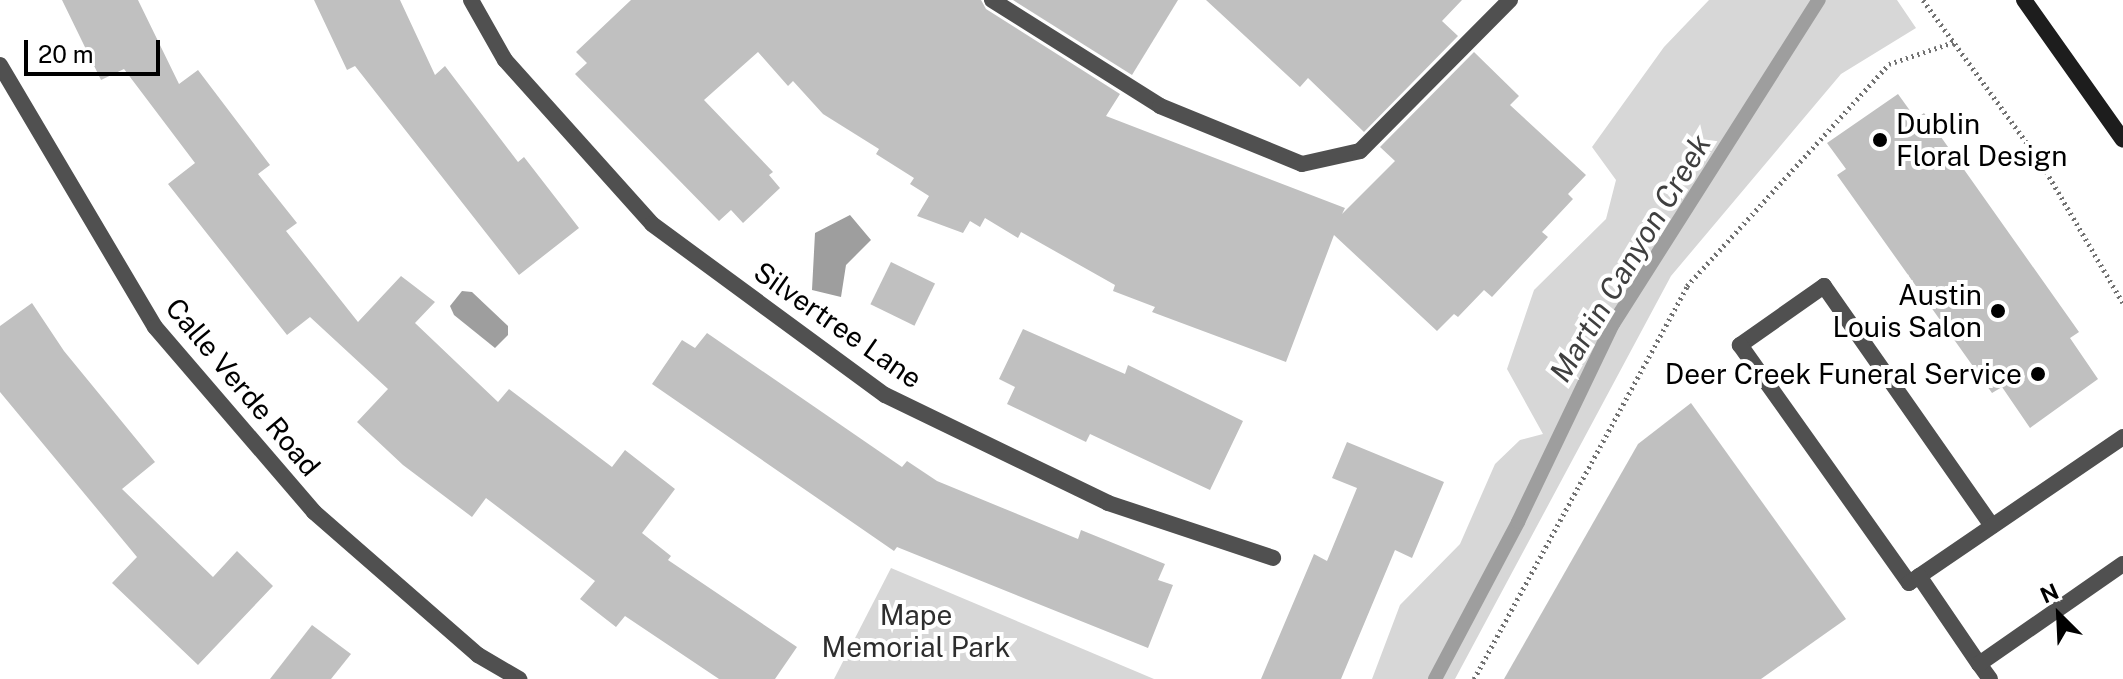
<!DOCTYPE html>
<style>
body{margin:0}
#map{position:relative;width:2123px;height:679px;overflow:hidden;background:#fff;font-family:"Public Sans",sans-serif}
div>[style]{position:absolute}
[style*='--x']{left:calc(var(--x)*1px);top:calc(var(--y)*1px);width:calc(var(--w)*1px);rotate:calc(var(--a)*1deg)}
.green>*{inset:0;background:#d7d7d7}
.water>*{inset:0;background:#9e9e9e}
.stream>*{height:14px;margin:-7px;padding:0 7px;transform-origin:7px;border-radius:7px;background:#9e9e9e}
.building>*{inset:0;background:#c0c0c0;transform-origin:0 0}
.path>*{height:5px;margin-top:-2.5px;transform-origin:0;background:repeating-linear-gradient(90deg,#727272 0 2px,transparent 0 6px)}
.service>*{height:16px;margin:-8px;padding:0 8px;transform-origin:8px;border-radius:8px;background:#505050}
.minor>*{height:16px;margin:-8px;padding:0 8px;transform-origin:8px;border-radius:8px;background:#505050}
.secondary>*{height:16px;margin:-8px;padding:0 8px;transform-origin:8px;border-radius:8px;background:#1d1d1d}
.dots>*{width:22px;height:22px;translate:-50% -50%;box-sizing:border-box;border:4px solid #fff;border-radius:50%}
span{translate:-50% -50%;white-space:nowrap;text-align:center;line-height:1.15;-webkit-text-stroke:8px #fff;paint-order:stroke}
.poi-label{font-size:28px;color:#000}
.left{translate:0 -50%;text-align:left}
.right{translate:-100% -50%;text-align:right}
.street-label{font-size:28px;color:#000}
.park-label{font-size:28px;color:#2e2e2e}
.water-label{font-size:30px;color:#3f3f3f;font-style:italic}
.north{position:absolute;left:2019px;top:575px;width:80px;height:80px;-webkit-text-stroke:6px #fff;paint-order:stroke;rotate:336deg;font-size:22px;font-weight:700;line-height:32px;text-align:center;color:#000}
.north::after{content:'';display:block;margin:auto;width:28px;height:36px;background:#000;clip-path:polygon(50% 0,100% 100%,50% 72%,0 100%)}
.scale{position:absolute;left:24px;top:40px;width:136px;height:36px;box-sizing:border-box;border:4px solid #000;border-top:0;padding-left:10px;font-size:24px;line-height:28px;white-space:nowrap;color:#000;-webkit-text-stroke:6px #fff;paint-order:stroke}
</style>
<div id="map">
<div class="green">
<div style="clip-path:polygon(1709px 0,1897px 0,1916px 28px,1841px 74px,1671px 276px,1455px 679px,1372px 679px,1400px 605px,1460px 544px,1495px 464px,1520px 440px,1543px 434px,1507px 369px,1534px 290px,1606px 219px,1616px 180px,1592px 147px,1664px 47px)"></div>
<div style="clip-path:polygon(891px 568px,1154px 679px,834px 679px)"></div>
</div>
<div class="water">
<div style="clip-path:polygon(850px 215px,871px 240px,846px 265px,841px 297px,812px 290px,815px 233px)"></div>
<div style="clip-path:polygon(462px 291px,472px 292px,508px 326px,508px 335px,495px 348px,454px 315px,450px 306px)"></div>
</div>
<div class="stream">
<div style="--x:1435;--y:679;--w:178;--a:-62.1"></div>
<div style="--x:1518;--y:522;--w:220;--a:-64.4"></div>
<div style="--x:1613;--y:324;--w:384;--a:-57.6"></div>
</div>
<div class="building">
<div style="clip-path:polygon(62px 0,138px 0,179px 84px,198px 70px,270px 165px,258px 174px,297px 223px,286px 231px,358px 322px,401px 276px,435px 302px,415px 323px,498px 402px,509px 389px,612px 467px,625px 450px,675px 489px,642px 533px,671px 556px,668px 560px,797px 647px,775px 679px,719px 679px,625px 616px,616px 627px,580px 599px,595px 581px,486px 498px,472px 517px,403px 465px,357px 422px,388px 389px,310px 317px,287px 335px,168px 184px,195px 163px,124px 69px,101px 80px)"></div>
<div style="clip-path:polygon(314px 0,400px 0,435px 75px,445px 66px,518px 162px,524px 157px,579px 228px,519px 275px,355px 66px,347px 70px)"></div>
<div style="clip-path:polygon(631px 0,981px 0,986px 9px,1120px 94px,1106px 116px,1345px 208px,1342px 214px,1395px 161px,1380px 147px,1474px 52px,1519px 96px,1510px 105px,1586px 175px,1568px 194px,1573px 199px,1542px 232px,1548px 237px,1492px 297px,1484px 290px,1458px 317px,1454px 314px,1437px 331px,1334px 235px,1286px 362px,1152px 312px,1155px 307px,1113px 291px,1115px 285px,1021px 232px,1018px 238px,985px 218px,980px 227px,970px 221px,963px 233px,917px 216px,929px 196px,910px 184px,914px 178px,876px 154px,879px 149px,823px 114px,793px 81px,788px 86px,758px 52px,704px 100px,773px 172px,769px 175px,780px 188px,743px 223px,731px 210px,719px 221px,575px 74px,587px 63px,576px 52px)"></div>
<div style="clip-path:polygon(1013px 0,1178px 0,1132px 75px)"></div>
<div style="clip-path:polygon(1206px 0,1462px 0,1442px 21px,1458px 36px,1364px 132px,1308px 78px,1300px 87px)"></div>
<div style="clip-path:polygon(1898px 94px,1916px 119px,1924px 113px,2079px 332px,2070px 338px,2098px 379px,2030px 428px,2002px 387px,1992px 393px,1837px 175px,1846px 169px,1827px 143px)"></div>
<div style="left:891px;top:262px;width:49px;height:47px;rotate:26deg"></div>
<div style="clip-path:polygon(32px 303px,64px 351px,155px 462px,122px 489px,213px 577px,237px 551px,273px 586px,198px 665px,112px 583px,137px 557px,0 392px,0 326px)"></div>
<div style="clip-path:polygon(1023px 329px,1125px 374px,1128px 365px,1243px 421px,1210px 490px,1090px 434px,1086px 442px,1007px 404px,1015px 387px,999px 379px)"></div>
<div style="clip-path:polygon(707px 333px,902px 467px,907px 461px,937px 481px,1078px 539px,1081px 530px,1165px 564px,1158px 580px,1173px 585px,1148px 648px,897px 547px,894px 551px,652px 384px,682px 340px,695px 348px)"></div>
<div style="clip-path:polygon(1691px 403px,1846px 619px,1761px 679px,1504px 679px,1638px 444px)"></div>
<div style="clip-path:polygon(1347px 442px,1444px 482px,1412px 558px,1395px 550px,1341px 679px,1261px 679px,1314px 554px,1327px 561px,1357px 488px,1332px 478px)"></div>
<div style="clip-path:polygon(312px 625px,351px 654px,331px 679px,270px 679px)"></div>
</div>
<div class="path">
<div style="--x:1923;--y:0;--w:199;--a:54"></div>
<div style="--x:2040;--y:161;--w:164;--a:59.7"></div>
<div style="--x:1474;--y:679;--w:447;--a:-61.5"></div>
<div style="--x:1687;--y:286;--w:300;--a:-47.7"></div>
<div style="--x:1889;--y:64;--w:69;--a:-18.7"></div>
</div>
<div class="service">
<div style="--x:1992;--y:526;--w:293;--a:-125"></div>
<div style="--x:1824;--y:286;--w:103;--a:144.9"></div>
<div style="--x:1740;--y:345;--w:292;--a:54.6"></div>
<div style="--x:1909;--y:583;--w:259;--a:-34.3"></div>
<div style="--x:1919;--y:576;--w:107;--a:55.7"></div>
<div style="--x:1990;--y:679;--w:19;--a:-126"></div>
<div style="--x:1979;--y:664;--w:175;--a:-34.8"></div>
</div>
<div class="minor">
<div style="--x:471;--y:0;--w:69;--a:60.5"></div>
<div style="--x:505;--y:60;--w:220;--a:48.1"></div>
<div style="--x:652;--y:224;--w:289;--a:36.3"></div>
<div style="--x:885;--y:395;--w:248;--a:25.8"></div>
<div style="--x:1108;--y:503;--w:174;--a:18.4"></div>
<div style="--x:992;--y:0;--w:199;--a:32.2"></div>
<div style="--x:1160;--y:106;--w:153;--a:22.2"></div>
<div style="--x:1302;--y:164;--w:59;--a:-12.6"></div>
<div style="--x:1360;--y:151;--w:213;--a:-45.2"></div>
<div style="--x:0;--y:65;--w:304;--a:59.4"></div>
<div style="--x:155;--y:327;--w:244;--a:49.3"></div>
<div style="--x:314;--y:512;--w:218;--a:41.1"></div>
<div style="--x:478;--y:655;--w:48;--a:30.3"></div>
</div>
<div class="secondary">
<div style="--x:2024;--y:0;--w:171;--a:54.7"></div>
</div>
<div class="dots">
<div style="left:1880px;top:140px;background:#000"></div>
<div style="left:1998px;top:311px;background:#000"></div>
<div style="left:2038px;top:374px;background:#000"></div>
</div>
<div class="poi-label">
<span class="left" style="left:1896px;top:140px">Dublin<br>Floral Design</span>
<span class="right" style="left:1982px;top:311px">Austin<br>Louis Salon</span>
<span class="right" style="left:2022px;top:374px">Deer Creek Funeral Service</span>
</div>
<div class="street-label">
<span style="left:838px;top:325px;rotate:35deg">Silvertree Lane</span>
<span style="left:243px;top:387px;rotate:50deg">Calle Verde Road</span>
</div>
<div class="park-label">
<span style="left:916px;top:631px">Mape<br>Memorial Park</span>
</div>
<div class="water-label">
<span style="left:1630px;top:258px;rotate:-59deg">Martin Canyon Creek</span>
</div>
<div class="north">N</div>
<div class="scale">20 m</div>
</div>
